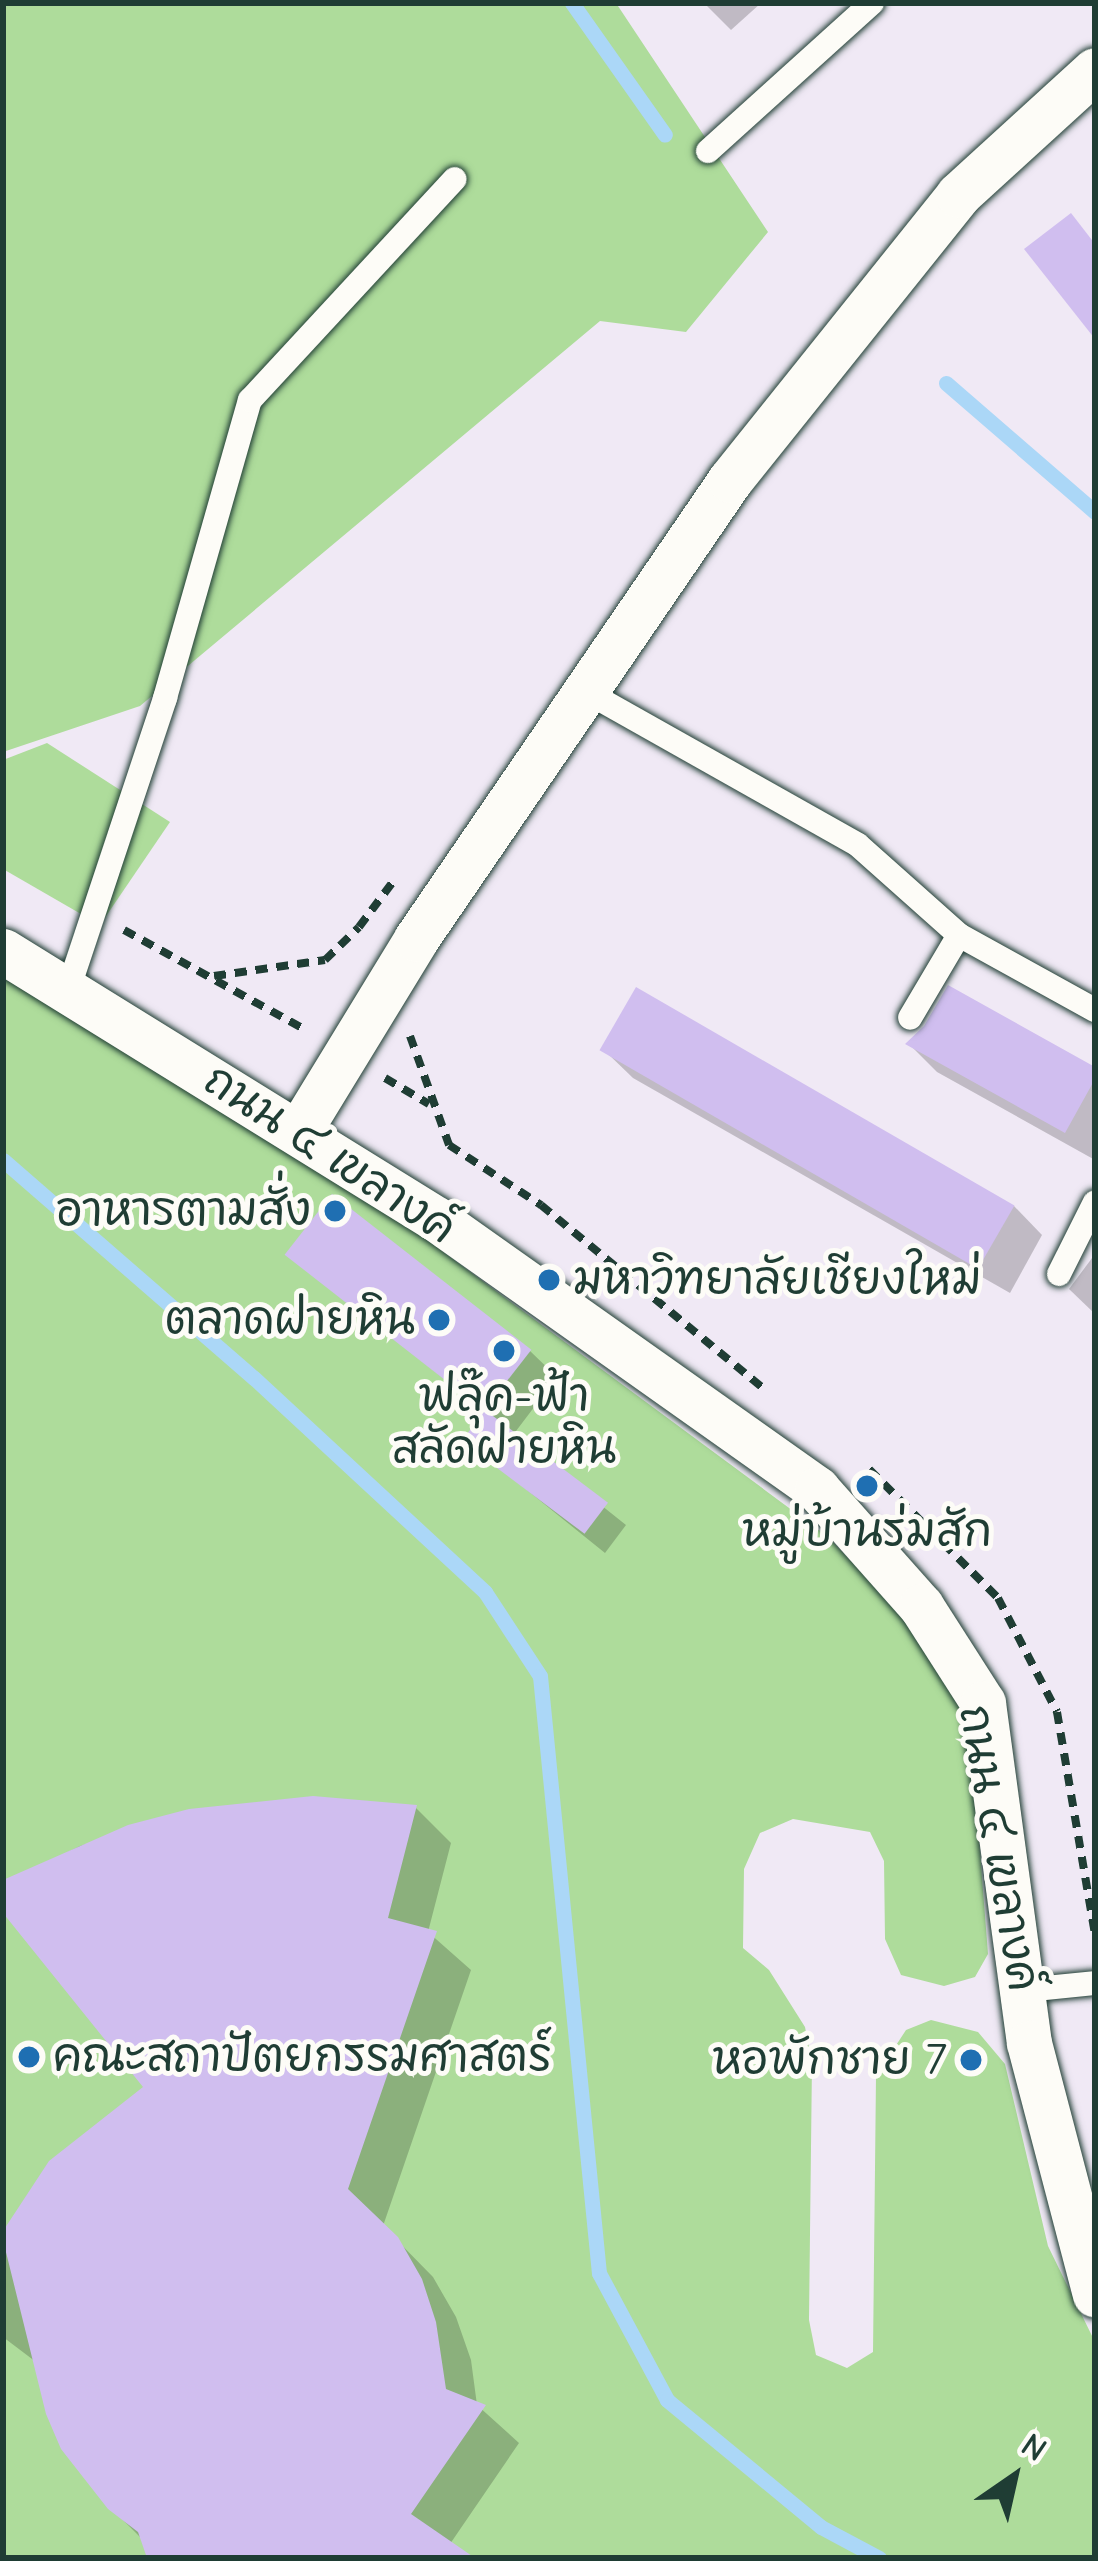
<!DOCTYPE html>
<meta charset="utf-8">
<style>
body{margin:0}
#map{position:relative;width:1098px;height:2561px;overflow:hidden;background:#fdfcf7;font-family:"Comic Neue","Playpen Sans Thai",sans-serif}
div>[style]{position:absolute}
[style*='--x']{left:calc(var(--x)*1px);top:calc(var(--y)*1px);width:calc(var(--w)*1px);rotate:calc(var(--a)*1deg)}
.built>*{inset:0;background:#f0e9f5;transform-origin:0 0}
.green>*{inset:0;background:#aedc9b}
.shadow>*{inset:0;background:#0003}
.stream>*{height:15px;margin:-7.5px;padding:0 7.5px;transform-origin:7.5px;border-radius:7.5px;background:#abd7f7}
.building>*{inset:0;background:#d0beef;transform-origin:0 0}
.path>*{height:8px;margin-top:-4px;transform-origin:0;background:repeating-linear-gradient(90deg,#1f3d34 0 12px,transparent 0 21px)}
.roads{filter:drop-shadow(0 0 3px #1f3d34) drop-shadow(0 0 3px #1f3d34)}
.service>*{height:24px;margin:-12px;padding:0 12px;transform-origin:12px;border-radius:12px;background:#fdfcf7}
.minor>*{height:45px;margin:-22.5px;padding:0 22.5px;transform-origin:22.5px;border-radius:22.5px;background:#fdfcf7}
.dots>*{width:33px;height:33px;translate:-50% -50%;box-sizing:border-box;border:6px solid #fdfcf7;border-radius:50%}
span{translate:-50% -50%;white-space:nowrap;text-align:center;line-height:1.15;-webkit-text-stroke:10px #fdfcf7;paint-order:stroke}
.street-label{font-size:45px;color:#1f3d34}
.poi-label{font-size:45px;color:#1f3d34}
.right{translate:-100% -50%;text-align:right}
.left{translate:0 -50%;text-align:left}
.frame{position:absolute;inset:0;border:6px solid #1f3d34;pointer-events:none}
.north{position:absolute;left:954px;top:2417px;width:120px;height:120px;-webkit-text-stroke:9px #fdfcf7;paint-order:stroke;rotate:34deg;font-size:33px;font-weight:700;line-height:48px;text-align:center;color:#1f3d34}
.north::after{content:'';display:block;margin:auto;width:42px;height:54px;background:#1f3d34;clip-path:polygon(50% 0,100% 100%,50% 72%,0 100%)}
</style>
<div id="map">
<div class="built">
<div style="left:3px;top:3px;width:1092px;height:2555px"></div>
</div>
<div class="green">
<div style="clip-path:polygon(3px 3px,616px 3px,768px 232px,686px 332px,600px 321px,140px 706px,3px 752px)"></div>
<div style="clip-path:polygon(47px 743px,170px 822px,100px 925px,3px 869px,3px 760px)"></div>
<div style="clip-path:polygon(3px 973px,346px 1180px,827px 1536px,951px 1666px,985px 1721px,977px 1814px,988px 1954px,975px 1977px,944px 1986px,901px 1975px,885px 1939px,884px 1861px,870px 1832px,793px 1819px,760px 1833px,744px 1869px,743px 1948px,769px 1970px,805px 2027px,812px 2062px,809px 2320px,816px 2355px,847px 2368px,873px 2352px,876px 2076px,906px 2030px,931px 2020px,978px 2032px,1005px 2064px,1048px 2246px,1095px 2342px,1095px 2558px,3px 2558px)"></div>
</div>
<div class="shadow">
<div style="clip-path:polygon(704px 3px,761px 3px,731px 30px)"></div>
<div style="clip-path:polygon(909px 1044px,1095px 1070px,1095px 1160px,937px 1072px)"></div>
<div style="clip-path:polygon(604px 1050px,1014px 1206px,1042px 1235px,1010px 1293px,633px 1078px)"></div>
<div style="clip-path:polygon(1095px 1254px,1095px 1314px,1069px 1289px)"></div>
<div style="clip-path:polygon(289px 1255px,530px 1351px,557px 1377px,513px 1435px,626px 1525px,605px 1553px,466px 1441px,487px 1413px)"></div>
<div style="clip-path:polygon(416px 1808px,451px 1843px,428px 1932px,471px 1970px,383px 2226px,433px 2277px,456px 2317px,471px 2360px,477px 2405px,519px 2443px,450px 2544px,468px 2558px,150px 2558px,145px 2542px,110px 2507px,40px 2365px,3px 2337px,3px 2237px,147px 2087px,3px 1908px,3px 1885px,80px 1846px,190px 1812px)"></div>
</div>
<div class="stream">
<div style="--x:572;--y:3;--w:161;--a:54.8"></div>
<div style="--x:946;--y:383;--w:197;--a:40.9"></div>
<div style="--x:3;--y:1160;--w:332;--a:41"></div>
<div style="--x:254;--y:1378;--w:315;--a:42.8"></div>
<div style="--x:485;--y:1592;--w:100;--a:56.8"></div>
<div style="--x:540;--y:1676;--w:600;--a:84.36"></div>
<div style="--x:599;--y:2273;--w:144;--a:61.8"></div>
<div style="--x:667;--y:2400;--w:200;--a:39.5"></div>
<div style="--x:821;--y:2527;--w:66;--a:28.1"></div>
</div>
<div class="building">
<div style="clip-path:polygon(1071px 213px,1095px 244px,1095px 339px,1024px 249px)"></div>
<div style="clip-path:polygon(948px 985px,1095px 1067px,1095px 1079px,1065px 1133px,905px 1044px,924px 1026px)"></div>
<div style="left:636px;top:987px;width:437px;height:73px;rotate:30deg"></div>
<div style="left:332px;top:1194px;width:253px;height:77px;rotate:38deg"></div>
<div style="left:485px;top:1410px;width:154px;height:39px;rotate:37deg"></div>
<div style="clip-path:polygon(313px 1796px,417px 1805px,388px 1918px,437px 1931px,348px 2189px,398px 2237px,422px 2279px,436px 2322px,446px 2389px,486px 2405px,411px 2514px,475px 2558px,147px 2558px,138px 2532px,108px 2509px,61px 2449px,46px 2414px,3px 2240px,3px 2231px,49px 2161px,143px 2087px,3px 1913px,3px 1880px,128px 1825px,189px 1809px)"></div>
</div>
<div class="path">
<div style="--x:124;--y:930;--w:208;--a:28.8"></div>
<div style="--x:214;--y:976;--w:112;--a:-8.2"></div>
<div style="--x:325;--y:960;--w:47;--a:-44.1"></div>
<div style="--x:359;--y:927;--w:55;--a:-53.1"></div>
<div style="--x:410;--y:1036;--w:116;--a:70.3"></div>
<div style="--x:449;--y:1145;--w:110;--a:33.1"></div>
<div style="--x:541;--y:1205;--w:286;--a:39.5"></div>
<div style="--x:385;--y:1078;--w:51;--a:30.6"></div>
<div style="--x:869;--y:1469;--w:182;--a:45"></div>
<div style="--x:998;--y:1598;--w:128;--a:62.6"></div>
<div style="--x:1057;--y:1712;--w:225;--a:80.3"></div>
</div>
<div class="roads">
<div class="service">
<div style="--x:708;--y:151;--w:221;--a:-42.1"></div>
<div style="--x:585;--y:691;--w:313;--a:29.4"></div>
<div style="--x:858;--y:845;--w:135;--a:41.7"></div>
<div style="--x:959;--y:935;--w:96;--a:120.6"></div>
<div style="--x:959;--y:935;--w:155;--a:28.9"></div>
<div style="--x:68;--y:990;--w:308;--a:-71.6"></div>
<div style="--x:165;--y:698;--w:310;--a:-74.1"></div>
<div style="--x:250;--y:400;--w:301;--a:-47.2"></div>
<div style="--x:1059;--y:1274;--w:80;--a:-63.4"></div>
<div style="--x:1025;--y:1990;--w:70;--a:-5.7"></div>
</div>
<div class="minor">
<div style="--x:3;--y:951;--w:509;--a:31.75"></div>
<div style="--x:436;--y:1219;--w:467;--a:35.3"></div>
<div style="--x:817;--y:1489;--w:157;--a:48.4"></div>
<div style="--x:921;--y:1606;--w:115;--a:57.4"></div>
<div style="--x:983;--y:1703;--w:343;--a:82.3"></div>
<div style="--x:1029;--y:2043;--w:260;--a:75.3"></div>
<div style="--x:299;--y:1131;--w:225;--a:-58.6"></div>
<div style="--x:416;--y:939;--w:556;--a:-55.62"></div>
<div style="--x:730;--y:480;--w:365;--a:-51.3"></div>
<div style="--x:958;--y:195;--w:185;--a:-42.4"></div>
</div>
</div>
<div class="dots">
<div style="left:335px;top:1211px;background:#1f6fb2"></div>
<div style="left:549px;top:1280px;background:#1f6fb2"></div>
<div style="left:439px;top:1320px;background:#1f6fb2"></div>
<div style="left:504px;top:1351px;background:#1f6fb2"></div>
<div style="left:867px;top:1486px;background:#1f6fb2"></div>
<div style="left:29px;top:2057px;background:#1f6fb2"></div>
<div style="left:971px;top:2060px;background:#1f6fb2"></div>
</div>
<div class="street-label">
<span style="left:330px;top:1154px;rotate:33deg">ถนน ๔ เขลางค์</span>
<span style="left:999px;top:1848px;rotate:80deg">ถนน ๔ เขลางค์</span>
</div>
<div class="poi-label">
<span class="right" style="left:311px;top:1211px">อาหารตามสั่ง</span>
<span class="left" style="left:573px;top:1280px">มหาวิทยาลัยเชียงใหม่</span>
<span class="right" style="left:415px;top:1320px">ตลาดฝายหิน</span>
<span style="left:504px;top:1423px">ฟลุ๊ค-ฟ้า<br>สลัดฝายหิน</span>
<span style="left:867px;top:1532px">หมู่บ้านร่มสัก</span>
<span class="left" style="left:53px;top:2057px">คณะสถาปัตยกรรมศาสตร์</span>
<span class="right" style="left:947px;top:2060px">หอพักชาย 7</span>
</div>
<div class="frame"></div>
<div class="north">N</div>
</div>
